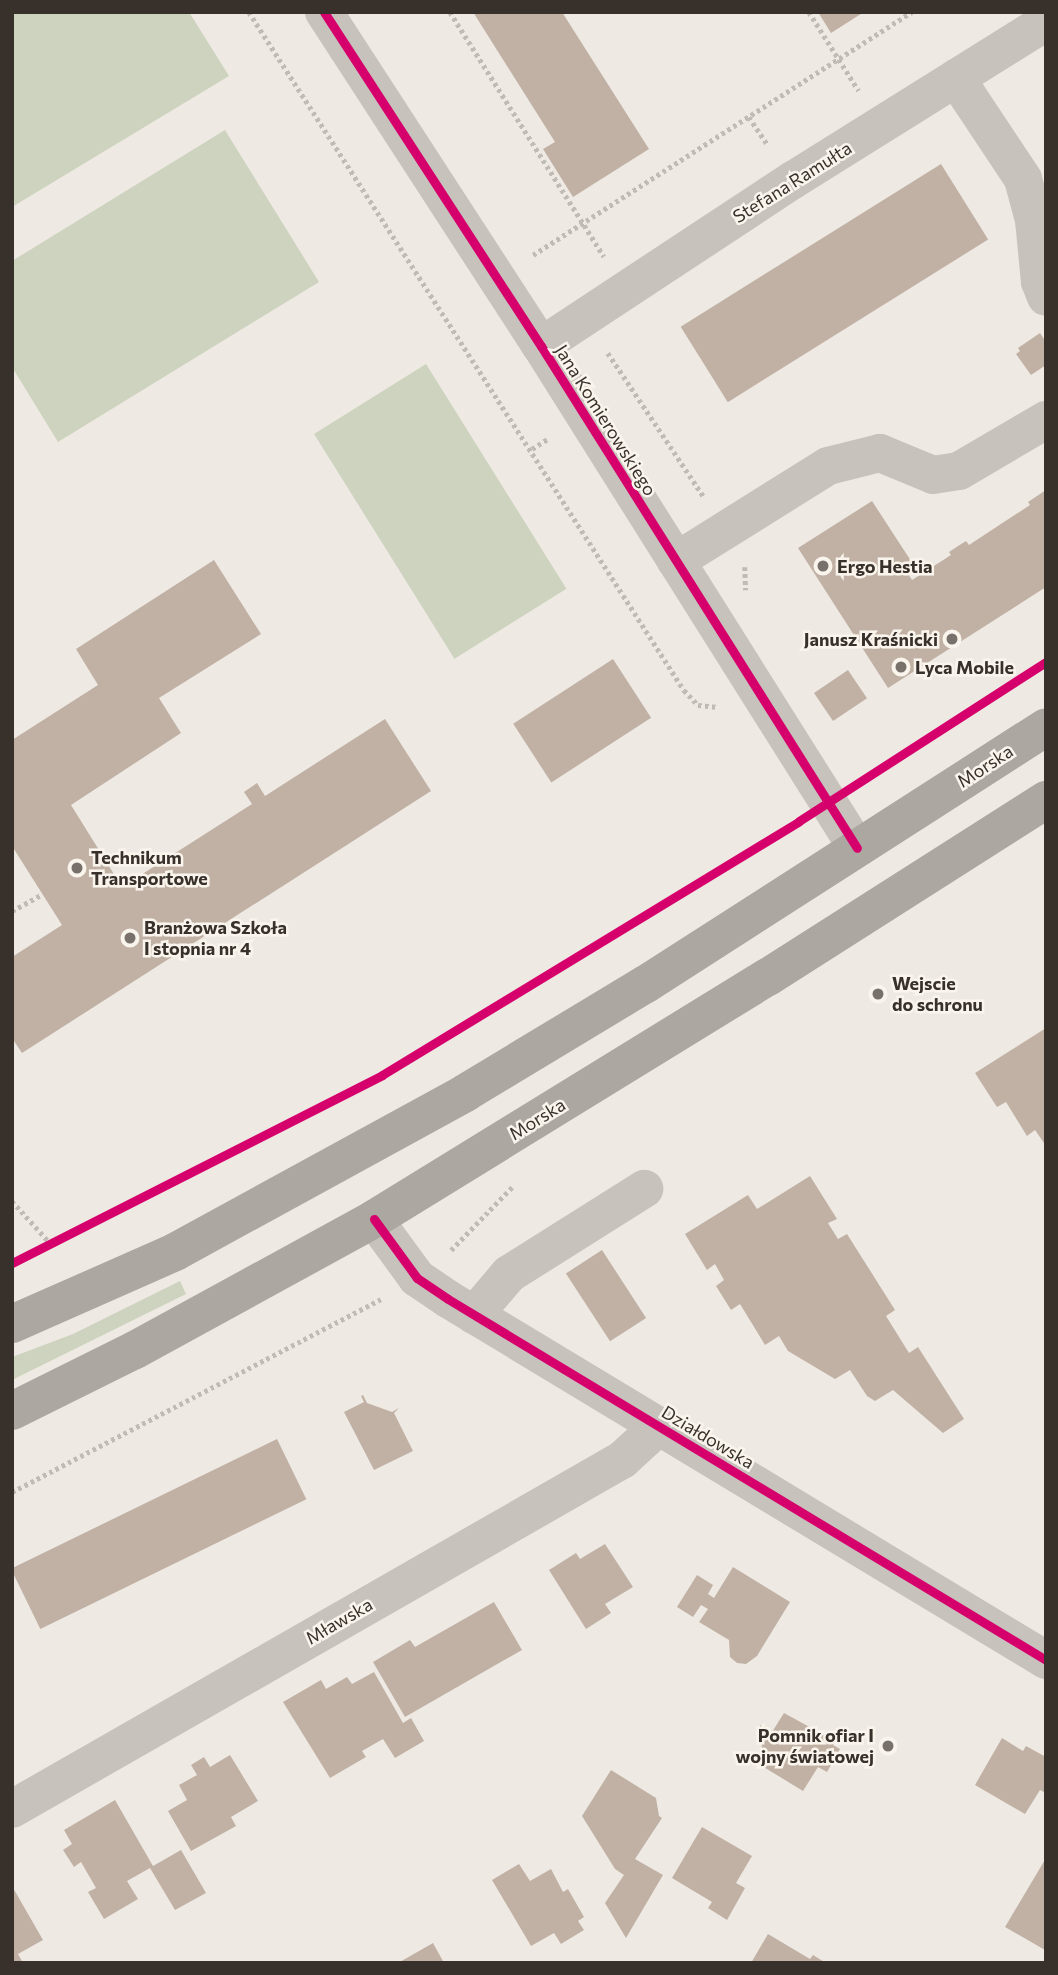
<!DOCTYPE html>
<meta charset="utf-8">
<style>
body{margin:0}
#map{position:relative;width:1058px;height:1975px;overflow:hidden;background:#eeeae3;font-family:Commissioner,sans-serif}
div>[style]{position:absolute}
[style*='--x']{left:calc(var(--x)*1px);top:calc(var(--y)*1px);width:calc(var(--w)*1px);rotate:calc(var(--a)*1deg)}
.green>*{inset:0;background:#cdd3be;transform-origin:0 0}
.building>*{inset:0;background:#c1b1a5;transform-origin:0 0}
.path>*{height:4.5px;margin-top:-2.25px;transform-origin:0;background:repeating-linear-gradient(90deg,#c0bbb4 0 3.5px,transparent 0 7px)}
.minor>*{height:38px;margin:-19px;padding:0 19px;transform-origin:19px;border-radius:19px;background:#c7c2bc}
.major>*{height:38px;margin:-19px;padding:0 19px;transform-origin:19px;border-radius:19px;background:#aca7a1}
.cycleway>*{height:9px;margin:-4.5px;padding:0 4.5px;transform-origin:4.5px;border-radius:4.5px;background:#d6006c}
.dots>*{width:19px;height:19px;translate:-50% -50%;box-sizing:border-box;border:4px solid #faf5ec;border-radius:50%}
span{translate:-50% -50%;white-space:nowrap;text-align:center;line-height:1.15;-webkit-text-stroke:5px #faf5ec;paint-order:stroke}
.street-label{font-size:18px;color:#38302a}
.poi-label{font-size:18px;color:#38302a;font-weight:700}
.left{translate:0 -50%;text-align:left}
.right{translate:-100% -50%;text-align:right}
.frame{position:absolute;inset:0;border:14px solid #38302a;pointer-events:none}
</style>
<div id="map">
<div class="green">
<div style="clip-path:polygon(12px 12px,189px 12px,229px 76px,12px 207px)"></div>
<div style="clip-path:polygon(225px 130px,319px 282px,58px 442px,12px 367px,12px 261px)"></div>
<div style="left:426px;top:364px;width:265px;height:132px;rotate:58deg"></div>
<div style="clip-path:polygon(180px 1281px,186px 1294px,12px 1380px,12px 1357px,73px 1334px)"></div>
</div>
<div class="building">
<div style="clip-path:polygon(473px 12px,562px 12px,649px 149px,573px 197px,543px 149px,555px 142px)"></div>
<div style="clip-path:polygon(818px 12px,864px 12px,831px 33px)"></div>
<div style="left:941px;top:164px;width:89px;height:307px;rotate:58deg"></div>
<div style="clip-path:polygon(1040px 333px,1046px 342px,1046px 365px,1031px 375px,1016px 354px,1020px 351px,1018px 348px)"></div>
<div style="clip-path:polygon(1046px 490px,1046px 587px,888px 688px,798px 548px,872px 501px,913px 564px,905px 569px,912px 580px,951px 555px,949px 552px,958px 546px,966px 541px,969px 545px,1030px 505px,1028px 502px)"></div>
<div style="clip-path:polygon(214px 560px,261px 634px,159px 698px,181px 733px,71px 805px,122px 887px,252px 804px,244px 792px,257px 783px,265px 796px,385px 719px,431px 791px,22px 1053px,12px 1038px,12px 957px,62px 925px,12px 846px,12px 740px,98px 685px,76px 649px)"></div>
<div style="left:613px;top:659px;width:70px;height:119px;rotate:57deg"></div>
<div style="left:848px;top:670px;width:34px;height:41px;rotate:56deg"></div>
<div style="clip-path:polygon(1046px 1028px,1046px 1146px,1035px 1130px,1027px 1136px,1006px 1102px,997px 1107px,975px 1073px)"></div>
<div style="clip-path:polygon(810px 1176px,837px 1219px,828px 1223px,838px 1239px,847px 1234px,895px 1310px,886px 1316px,909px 1353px,918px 1347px,964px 1419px,943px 1433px,893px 1390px,875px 1401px,867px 1396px,850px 1370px,835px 1379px,788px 1351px,779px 1336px,765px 1345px,740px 1304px,731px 1310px,716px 1286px,724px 1280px,715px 1264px,707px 1270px,685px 1234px,748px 1195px,757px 1209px)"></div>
<div style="left:602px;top:1250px;width:81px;height:43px;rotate:57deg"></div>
<div style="clip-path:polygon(363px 1395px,367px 1403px,392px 1412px,399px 1408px,394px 1413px,413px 1451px,374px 1470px,344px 1412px,364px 1402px,361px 1396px)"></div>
<div style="left:277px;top:1439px;width:67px;height:296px;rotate:64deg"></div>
<div style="clip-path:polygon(605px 1544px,633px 1587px,605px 1604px,611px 1613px,586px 1629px,549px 1570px,576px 1553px,580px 1559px)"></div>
<div style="clip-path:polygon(733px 1567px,790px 1602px,757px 1656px,746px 1664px,737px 1663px,730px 1657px,729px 1640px,699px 1622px,708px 1609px,701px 1605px,693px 1617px,677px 1607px,697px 1575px,713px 1585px,708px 1594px,714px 1598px)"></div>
<div style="clip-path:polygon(494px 1602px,522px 1650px,405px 1717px,373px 1662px,410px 1640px,415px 1647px)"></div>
<div style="clip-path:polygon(374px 1672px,403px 1723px,411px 1718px,424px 1741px,395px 1758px,383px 1739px,362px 1751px,366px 1757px,330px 1778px,283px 1702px,321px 1680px,326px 1689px,347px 1677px,352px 1684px)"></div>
<div style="clip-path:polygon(784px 1713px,835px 1741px,833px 1745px,840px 1749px,827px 1772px,818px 1767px,803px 1791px,754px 1761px,762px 1748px,760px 1725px,772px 1732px)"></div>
<div style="clip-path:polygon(1002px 1738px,1023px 1751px,1026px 1746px,1046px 1757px,1046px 1793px,1040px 1790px,1025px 1814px,975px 1785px)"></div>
<div style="clip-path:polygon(230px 1755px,258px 1801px,231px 1817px,236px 1826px,191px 1851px,168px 1811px,187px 1800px,179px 1785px,197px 1775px,191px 1765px,204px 1757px,210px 1767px)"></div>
<div style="clip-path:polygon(611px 1770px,656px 1798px,659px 1816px,662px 1818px,635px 1859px,663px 1875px,626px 1938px,605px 1903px,624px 1875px,615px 1869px,582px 1816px)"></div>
<div style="clip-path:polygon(115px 1800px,153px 1866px,181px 1850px,206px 1893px,175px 1910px,150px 1868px,127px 1881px,138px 1899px,104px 1919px,88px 1892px,96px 1888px,81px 1862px,74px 1867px,63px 1850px,72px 1844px,64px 1830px)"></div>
<div style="clip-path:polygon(702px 1827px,752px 1856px,736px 1883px,745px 1888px,727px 1920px,708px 1908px,712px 1902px,672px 1878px)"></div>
<div style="clip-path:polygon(1046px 1858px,1046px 1949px,1045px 1950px,1005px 1927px)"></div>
<div style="clip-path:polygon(519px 1864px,530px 1881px,551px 1869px,563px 1892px,568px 1889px,584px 1917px,578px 1921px,584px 1930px,561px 1944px,554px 1933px,531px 1946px,492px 1880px)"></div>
<div style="clip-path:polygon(12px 1886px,43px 1940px,18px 1954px,23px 1963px,12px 1963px)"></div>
<div style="clip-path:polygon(768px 1934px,810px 1959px,813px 1955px,826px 1963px,751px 1963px)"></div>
<div style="clip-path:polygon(433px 1943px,444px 1963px,398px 1963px)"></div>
</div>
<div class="path">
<div style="--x:249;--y:12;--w:806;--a:57.32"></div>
<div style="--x:684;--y:690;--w:21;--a:47"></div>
<div style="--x:698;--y:705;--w:20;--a:6"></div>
<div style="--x:450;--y:12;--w:289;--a:57.8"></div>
<div style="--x:809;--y:12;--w:93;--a:57.7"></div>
<div style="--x:749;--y:117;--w:34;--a:56"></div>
<div style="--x:533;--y:255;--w:450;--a:-32.7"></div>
<div style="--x:608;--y:353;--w:173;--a:56.3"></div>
<div style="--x:532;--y:449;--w:20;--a:-33"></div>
<div style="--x:745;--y:567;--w:23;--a:88"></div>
<div style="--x:12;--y:911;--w:35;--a:-29"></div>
<div style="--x:12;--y:1201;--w:58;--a:47.8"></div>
<div style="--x:451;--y:1250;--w:89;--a:-45.9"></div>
<div style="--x:12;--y:1492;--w:416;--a:-27.6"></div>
</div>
<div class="minor">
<div style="--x:324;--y:12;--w:398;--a:57"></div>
<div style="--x:541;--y:346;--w:593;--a:57.81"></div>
<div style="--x:956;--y:78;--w:121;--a:56.4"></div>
<div style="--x:1023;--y:179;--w:42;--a:75"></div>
<div style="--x:1034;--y:220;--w:62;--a:84.5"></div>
<div style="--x:1040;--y:282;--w:16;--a:68"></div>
<div style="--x:541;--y:346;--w:302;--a:-33.4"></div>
<div style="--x:793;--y:180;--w:298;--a:-32"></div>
<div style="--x:676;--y:561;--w:179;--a:-32"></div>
<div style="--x:828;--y:466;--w:54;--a:-14"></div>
<div style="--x:880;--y:453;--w:57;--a:22.5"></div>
<div style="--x:933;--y:475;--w:26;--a:-9"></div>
<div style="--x:959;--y:471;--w:101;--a:-30.4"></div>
<div style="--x:374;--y:1219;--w:73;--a:53.9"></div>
<div style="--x:417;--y:1278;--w:37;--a:34"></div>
<div style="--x:448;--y:1299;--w:699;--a:31.12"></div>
<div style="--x:474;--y:1315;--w:54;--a:-49.5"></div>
<div style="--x:509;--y:1274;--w:160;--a:-32.2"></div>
<div style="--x:12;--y:1809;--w:703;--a:-29.78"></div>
<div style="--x:622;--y:1460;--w:50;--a:-42.6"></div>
</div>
<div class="major">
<div style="--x:12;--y:1324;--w:178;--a:-23.8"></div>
<div style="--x:175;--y:1252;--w:331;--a:-28.7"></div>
<div style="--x:465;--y:1093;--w:211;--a:-31.1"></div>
<div style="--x:646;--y:984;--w:475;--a:-32.7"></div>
<div style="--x:12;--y:1411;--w:137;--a:-26.4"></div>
<div style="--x:135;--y:1350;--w:273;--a:-28.7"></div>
<div style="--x:374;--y:1219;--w:462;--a:-31.6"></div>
<div style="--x:768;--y:977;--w:330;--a:-32.5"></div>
</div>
<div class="cycleway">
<div style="--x:324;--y:12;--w:398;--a:57"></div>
<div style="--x:541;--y:346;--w:593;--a:57.81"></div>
<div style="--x:374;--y:1219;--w:73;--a:53.9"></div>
<div style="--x:417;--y:1278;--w:37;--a:34"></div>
<div style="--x:448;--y:1299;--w:699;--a:31.12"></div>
<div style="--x:12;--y:1263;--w:415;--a:-26.9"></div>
<div style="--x:382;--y:1075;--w:488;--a:-31.3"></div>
<div style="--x:799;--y:821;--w:294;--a:-32.8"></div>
</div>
<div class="dots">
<div style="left:823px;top:566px;background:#78716b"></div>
<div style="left:952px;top:639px;background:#78716b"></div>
<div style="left:901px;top:667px;background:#78716b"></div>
<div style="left:77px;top:868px;background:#78716b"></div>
<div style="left:130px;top:938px;background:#78716b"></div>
<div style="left:878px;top:994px;background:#78716b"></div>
<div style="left:888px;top:1746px;background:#78716b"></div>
</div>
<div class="street-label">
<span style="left:792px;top:182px;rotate:-32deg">Stefana Ramułta</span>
<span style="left:606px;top:420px;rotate:58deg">Jana Komierowskiego</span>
<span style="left:985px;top:766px;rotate:-33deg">Morska</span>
<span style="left:537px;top:1119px;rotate:-32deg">Morska</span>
<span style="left:708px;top:1437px;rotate:31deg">Działdowska</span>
<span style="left:339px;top:1621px;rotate:-30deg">Mławska</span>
</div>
<div class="poi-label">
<span class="left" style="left:837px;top:566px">Ergo Hestia</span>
<span class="right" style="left:938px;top:639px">Janusz Kraśnicki</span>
<span class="left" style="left:915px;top:667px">Lyca Mobile</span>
<span class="left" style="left:91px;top:868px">Technikum<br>Transportowe</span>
<span class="left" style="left:144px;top:938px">Branżowa Szkoła<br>I stopnia nr 4</span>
<span class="left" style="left:892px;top:994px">Wejscie<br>do schronu</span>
<span class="right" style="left:874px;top:1746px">Pomnik ofiar I<br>wojny światowej</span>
</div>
<div class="frame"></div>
</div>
